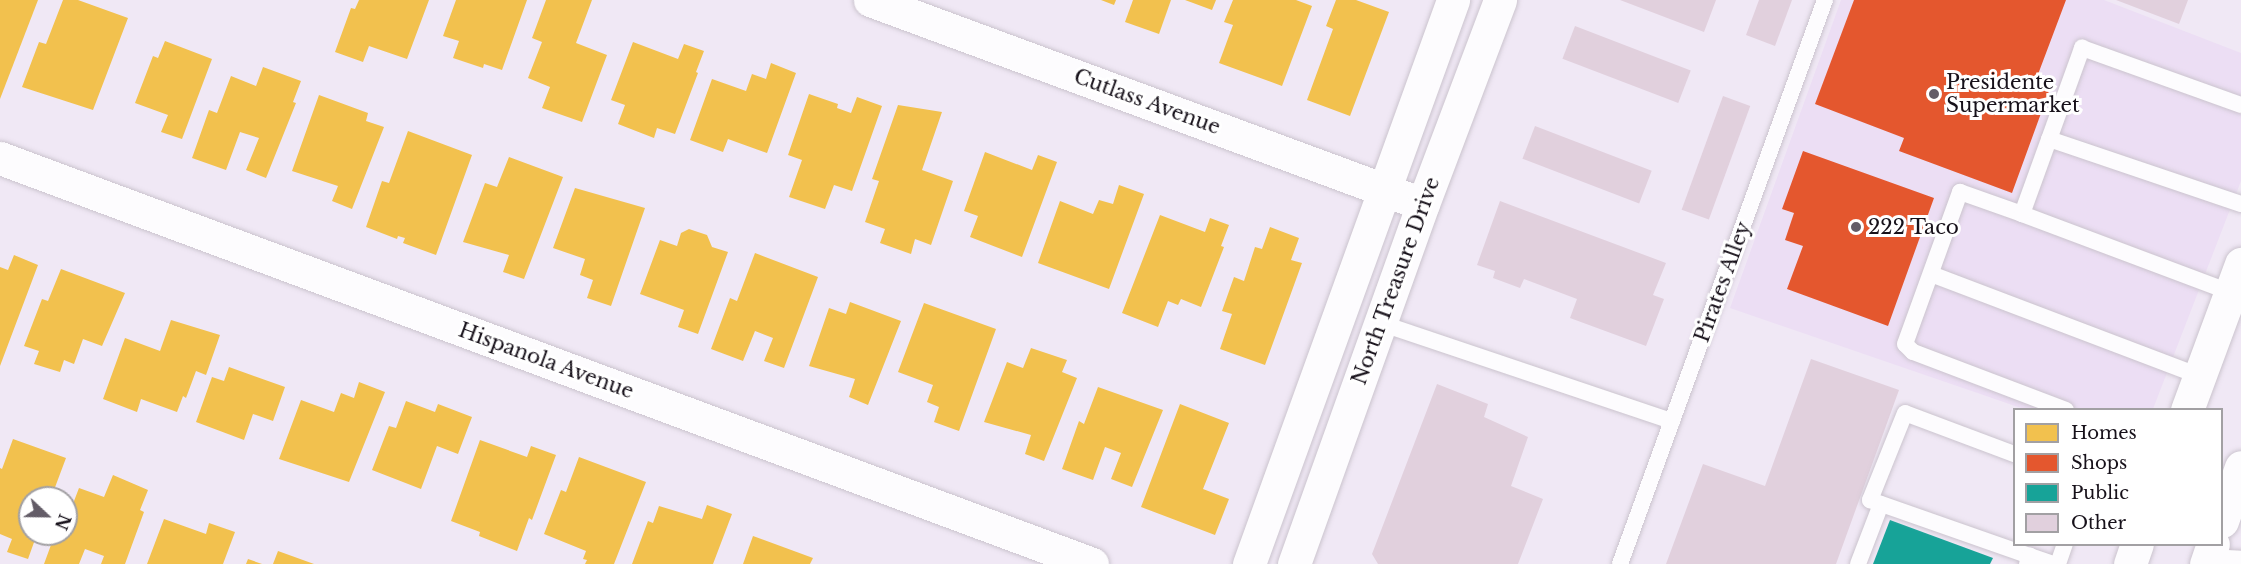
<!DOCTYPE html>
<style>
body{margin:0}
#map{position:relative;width:2241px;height:564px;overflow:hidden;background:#f0e8f5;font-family:"Libre Baskerville",serif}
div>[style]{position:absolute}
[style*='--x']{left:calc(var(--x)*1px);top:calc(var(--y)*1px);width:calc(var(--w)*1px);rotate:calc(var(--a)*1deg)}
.built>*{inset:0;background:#ecdef4}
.homes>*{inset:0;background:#f2c14e}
.shops>*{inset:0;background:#e4572e}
.public>*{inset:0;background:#17a398}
.building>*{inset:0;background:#e1d0dd;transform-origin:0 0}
.roads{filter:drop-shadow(0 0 2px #cbc4ce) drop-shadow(0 0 2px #cbc4ce)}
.service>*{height:16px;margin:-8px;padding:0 8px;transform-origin:8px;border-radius:8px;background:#fdfcfe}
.minor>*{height:33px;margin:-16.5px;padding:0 16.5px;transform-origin:16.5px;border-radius:16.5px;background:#fdfcfe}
.primary>*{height:33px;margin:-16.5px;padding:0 16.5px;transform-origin:16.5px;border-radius:16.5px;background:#fdfcfe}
.dots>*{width:16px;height:16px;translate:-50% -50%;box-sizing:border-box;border:3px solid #fff;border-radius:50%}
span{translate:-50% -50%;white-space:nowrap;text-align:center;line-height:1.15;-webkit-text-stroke:6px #fff;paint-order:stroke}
.poi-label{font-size:20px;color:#17111a}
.left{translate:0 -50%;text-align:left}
.street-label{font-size:20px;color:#17111a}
.legend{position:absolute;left:2013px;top:408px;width:210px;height:138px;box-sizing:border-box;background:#fff;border:2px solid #a2a0a3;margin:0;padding:8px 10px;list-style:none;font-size:18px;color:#17111a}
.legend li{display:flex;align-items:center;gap:12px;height:30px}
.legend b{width:30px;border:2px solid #a2a0a3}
.north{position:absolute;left:18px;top:486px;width:60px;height:60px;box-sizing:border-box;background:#fff;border:2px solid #a2a0a3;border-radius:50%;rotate:112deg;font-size:16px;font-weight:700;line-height:24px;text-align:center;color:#17111a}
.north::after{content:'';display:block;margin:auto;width:21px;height:27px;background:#635c67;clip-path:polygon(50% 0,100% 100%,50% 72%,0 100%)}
</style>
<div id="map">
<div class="built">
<div style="clip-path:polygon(1841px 0,2104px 0,2241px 53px,2241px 181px,2153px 409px,2024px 409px,1730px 308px)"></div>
</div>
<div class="homes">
<div style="clip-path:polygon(0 0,38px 0,0 99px)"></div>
<div style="clip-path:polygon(63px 0,78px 0,128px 18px,93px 110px,22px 87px,39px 42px,46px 44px)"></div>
<div style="clip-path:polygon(359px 0,429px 0,407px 59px,369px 46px,363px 62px,335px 52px,351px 8px,355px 9px)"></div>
<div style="clip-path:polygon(456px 0,527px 0,502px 70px,484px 64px,483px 68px,453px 58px,459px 41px,443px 36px)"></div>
<div style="clip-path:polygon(546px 0,592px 0,576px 43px,607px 55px,582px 122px,542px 108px,550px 87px,528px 78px,542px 42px,532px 38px)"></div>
<div style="clip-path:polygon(1101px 0,1116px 0,1114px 5px)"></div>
<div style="clip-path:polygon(1133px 0,1171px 0,1159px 34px,1125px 22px)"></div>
<div style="clip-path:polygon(1185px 0,1216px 0,1212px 10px)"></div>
<div style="clip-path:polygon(1233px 0,1296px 0,1312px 6px,1282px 86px,1219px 63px,1233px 25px,1224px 22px)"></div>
<div style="clip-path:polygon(1336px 0,1356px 0,1389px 12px,1350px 116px,1307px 100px,1333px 29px,1326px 26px)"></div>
<div style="clip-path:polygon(165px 41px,212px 59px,182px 139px,161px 132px,168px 115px,135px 103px,153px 56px,158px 58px)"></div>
<div style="clip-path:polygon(633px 42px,678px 59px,684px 44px,704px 51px,696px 72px,698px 73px,675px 134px,657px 128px,654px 138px,618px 124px,625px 105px,611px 100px)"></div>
<div style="clip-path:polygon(771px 63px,796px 73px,767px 153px,728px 139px,723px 152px,690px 140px,712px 79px,746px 91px,752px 74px,766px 79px)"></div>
<div style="clip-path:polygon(263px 67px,301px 81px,293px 102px,296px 103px,266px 178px,246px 170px,259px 138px,240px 132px,226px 170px,192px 158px,209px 110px,217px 113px,231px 76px,256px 86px)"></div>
<div style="clip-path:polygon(809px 94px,838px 104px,837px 108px,851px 113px,857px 97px,882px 106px,852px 191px,834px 185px,825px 209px,789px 197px,802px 160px,788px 155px)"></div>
<div style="clip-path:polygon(319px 95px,368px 113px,366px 121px,384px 127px,352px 209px,332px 201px,338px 186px,292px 171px)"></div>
<div style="clip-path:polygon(898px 105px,942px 112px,922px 170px,953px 181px,931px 245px,915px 239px,911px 254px,880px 243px,885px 229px,865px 222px,879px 181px,872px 179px)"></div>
<div style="clip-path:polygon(408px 131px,472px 155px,436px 255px,403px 243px,405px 238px,398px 236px,397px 239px,366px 227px,382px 181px,389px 183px)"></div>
<div style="clip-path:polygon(985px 152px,1032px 170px,1038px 155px,1057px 162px,1022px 257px,970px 237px,978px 216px,964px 211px)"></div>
<div style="clip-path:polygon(509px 157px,563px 177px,524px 279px,503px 272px,509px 255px,463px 242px,485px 183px,497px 187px)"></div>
<div style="clip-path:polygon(1119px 185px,1144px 194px,1109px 289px,1038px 263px,1060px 201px,1093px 214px,1099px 200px,1113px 204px)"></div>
<div style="clip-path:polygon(575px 188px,645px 208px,611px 306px,587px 298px,593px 280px,580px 275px,585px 259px,553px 248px)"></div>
<div style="clip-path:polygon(1160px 215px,1205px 232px,1210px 218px,1229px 225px,1221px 246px,1224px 247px,1201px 307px,1181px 299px,1178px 305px,1168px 301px,1158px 327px,1122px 313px)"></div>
<div style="clip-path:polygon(1270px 227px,1299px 238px,1291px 260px,1302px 263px,1265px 365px,1220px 349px,1232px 314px,1222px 311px,1234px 277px,1244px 281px,1255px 247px,1262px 249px)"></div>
<div style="clip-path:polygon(689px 229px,707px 235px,712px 247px,728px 252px,698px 334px,678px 327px,684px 310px,640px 294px,660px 240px,677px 246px,681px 233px)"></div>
<div style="clip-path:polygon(755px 253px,818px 277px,784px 368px,764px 361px,773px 338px,755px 331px,743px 361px,711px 349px,730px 298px,737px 301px)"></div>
<div style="clip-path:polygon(14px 255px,38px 265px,0 366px,0 267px,8px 270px)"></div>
<div style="clip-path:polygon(61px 269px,125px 293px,102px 346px,83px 339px,74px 364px,64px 360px,60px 372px,34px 364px,39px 351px,24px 346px,42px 299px,48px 301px)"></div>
<div style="clip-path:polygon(850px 302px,901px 321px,868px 405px,849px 397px,855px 379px,809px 366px,829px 308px,846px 314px)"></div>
<div style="clip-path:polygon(924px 303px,996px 329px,959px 431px,934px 422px,939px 407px,927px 402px,933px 385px,898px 372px)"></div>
<div style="clip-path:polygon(171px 320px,220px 335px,206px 375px,196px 371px,186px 398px,183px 396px,177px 412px,141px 399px,137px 412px,103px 399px,125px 338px,160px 351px)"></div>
<div style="clip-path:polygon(1031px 348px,1067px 360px,1062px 372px,1077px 378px,1044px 461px,1025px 454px,1031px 435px,984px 422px,1007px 362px,1023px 368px)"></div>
<div style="clip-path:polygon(229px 367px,285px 387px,273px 421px,253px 414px,244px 440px,196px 422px,212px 377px,224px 381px)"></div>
<div style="clip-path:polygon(359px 382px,385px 392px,349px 482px,279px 459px,301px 400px,334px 412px,341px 393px,354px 398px)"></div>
<div style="clip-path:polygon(1098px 387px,1163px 410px,1132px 487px,1111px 479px,1121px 453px,1105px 447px,1093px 480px,1062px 469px,1079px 421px,1084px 424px)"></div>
<div style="clip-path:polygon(406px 401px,435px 412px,438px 404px,472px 417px,458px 454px,437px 446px,421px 489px,372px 470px,389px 426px,396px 428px)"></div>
<div style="clip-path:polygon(1180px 404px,1229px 423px,1203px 489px,1229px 499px,1215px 535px,1141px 507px)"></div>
<div style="clip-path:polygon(13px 439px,66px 458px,51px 498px,30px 498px,30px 534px,37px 534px,28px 559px,7px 552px,12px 539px,0 534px,0 468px,2px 469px)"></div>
<div style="clip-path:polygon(480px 440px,527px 457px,531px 446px,556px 455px,532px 520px,529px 518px,517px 551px,479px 536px,480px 532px,451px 521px)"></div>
<div style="clip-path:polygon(579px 457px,646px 482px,614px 564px,585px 564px,587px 560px,583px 559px,586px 551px,544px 534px,561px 490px,566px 492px)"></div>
<div style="clip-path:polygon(113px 475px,148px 490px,140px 510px,144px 512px,125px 564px,101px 564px,104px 556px,85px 549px,79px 564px,44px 564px,55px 534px,66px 534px,66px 522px,79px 488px,104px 497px)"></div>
<div style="clip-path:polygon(707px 505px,732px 514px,713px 564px,632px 564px,648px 521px,653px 523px,659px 506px,702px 519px)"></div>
<div style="clip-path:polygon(164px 519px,206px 534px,209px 523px,235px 532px,223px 564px,147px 564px)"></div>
<div style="clip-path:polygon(753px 536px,813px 558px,810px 564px,743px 564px)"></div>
<div style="clip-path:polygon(278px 551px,314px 564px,273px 564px)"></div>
<div style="clip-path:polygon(248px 559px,262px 564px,246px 564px)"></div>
</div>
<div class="shops">
<div style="clip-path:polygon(1854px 0,2066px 0,2037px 77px,2052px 83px,2012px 193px,1899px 151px,1904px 138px,1815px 104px)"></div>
<div style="clip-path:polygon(1803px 151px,1934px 198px,1888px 326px,1787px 289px,1803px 246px,1785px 240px,1794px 213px,1782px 209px)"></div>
</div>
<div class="public">
<div style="clip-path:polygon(1890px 520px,1993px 558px,1990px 564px,1873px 564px)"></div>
</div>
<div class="building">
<div style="clip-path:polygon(1620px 0,1716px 0,1704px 32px)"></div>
<div style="clip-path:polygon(1759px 0,1792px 0,1775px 46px,1746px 35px)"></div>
<div style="clip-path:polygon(2116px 0,2188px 0,2179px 24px)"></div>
<div style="left:1575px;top:26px;width:124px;height:35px;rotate:21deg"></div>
<div style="left:1723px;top:96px;width:29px;height:121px;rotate:20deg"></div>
<div style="left:1535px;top:126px;width:125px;height:35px;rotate:21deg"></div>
<div style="clip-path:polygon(1500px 201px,1666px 263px,1653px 295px,1664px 299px,1646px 346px,1570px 318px,1577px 299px,1524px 279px,1520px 288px,1493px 278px,1495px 271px,1477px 265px)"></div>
<div style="clip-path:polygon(1811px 359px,1899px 390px,1836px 564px,1666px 564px,1703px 464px,1765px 486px)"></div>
<div style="clip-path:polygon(1437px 384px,1488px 404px,1484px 417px,1528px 437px,1511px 486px,1543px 499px,1518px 564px,1378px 564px,1372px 554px)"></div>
</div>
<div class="roads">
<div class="service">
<div style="--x:2049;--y:139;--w:203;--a:18.7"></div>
<div style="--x:2022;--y:214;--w:222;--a:20.6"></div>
<div style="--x:1931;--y:274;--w:288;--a:20.8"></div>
<div style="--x:1380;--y:323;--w:308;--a:18.6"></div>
<div style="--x:2066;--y:410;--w:164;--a:-159.2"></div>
<div style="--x:1913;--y:352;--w:11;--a:-135"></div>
<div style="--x:1905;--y:344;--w:162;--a:-70.1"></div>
<div style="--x:1960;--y:192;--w:66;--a:19.5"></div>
<div style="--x:2022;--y:214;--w:177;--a:-70.1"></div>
<div style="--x:2082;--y:48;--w:169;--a:19.7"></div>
<div style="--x:2014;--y:454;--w:116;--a:-159.4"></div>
<div style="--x:1905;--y:413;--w:94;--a:111.9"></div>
<div style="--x:1870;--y:500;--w:170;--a:19.3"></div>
<div style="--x:2208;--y:557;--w:33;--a:3"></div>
<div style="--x:1620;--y:564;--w:600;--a:-70.03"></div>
<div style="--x:1858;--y:564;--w:64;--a:-69"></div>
<div style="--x:2027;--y:564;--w:9;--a:-69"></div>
<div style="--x:2030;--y:556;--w:24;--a:19"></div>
<div style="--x:2058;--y:564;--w:21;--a:-71"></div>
</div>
<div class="minor">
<div style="--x:870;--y:0;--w:571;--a:20.27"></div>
<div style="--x:0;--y:158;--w:1165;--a:20.39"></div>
<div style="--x:1249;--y:564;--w:600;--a:-70.11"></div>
<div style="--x:1294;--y:564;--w:382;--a:-70.3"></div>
<div style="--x:1423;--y:204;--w:218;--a:-69.3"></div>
</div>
<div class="primary">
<div style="--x:2187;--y:410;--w:156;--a:-69.7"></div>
<div style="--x:2222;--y:521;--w:57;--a:-70.6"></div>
<div style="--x:2130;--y:564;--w:21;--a:-71"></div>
<div style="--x:2206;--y:564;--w:21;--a:-71"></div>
</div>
</div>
<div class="dots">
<div style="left:1934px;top:94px;background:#635c67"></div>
<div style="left:1856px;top:227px;background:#635c67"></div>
</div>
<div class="poi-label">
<span class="left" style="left:1946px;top:94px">Presidente<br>Supermarket</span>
<span class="left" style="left:1868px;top:227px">222 Taco</span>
</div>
<div class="street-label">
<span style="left:1147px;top:102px;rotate:20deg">Cutlass Avenue</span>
<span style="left:1396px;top:281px;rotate:-70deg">North Treasure Drive</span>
<span style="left:1723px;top:282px;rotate:-70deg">Pirates Alley</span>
<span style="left:546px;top:361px;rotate:20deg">Hispanola Avenue</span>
</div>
<ul class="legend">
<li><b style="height:16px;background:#f2c14e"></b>Homes</li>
<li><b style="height:16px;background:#e4572e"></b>Shops</li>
<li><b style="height:16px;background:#17a398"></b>Public</li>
<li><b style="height:16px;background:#e1d0dd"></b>Other</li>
</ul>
<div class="north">N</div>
</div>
